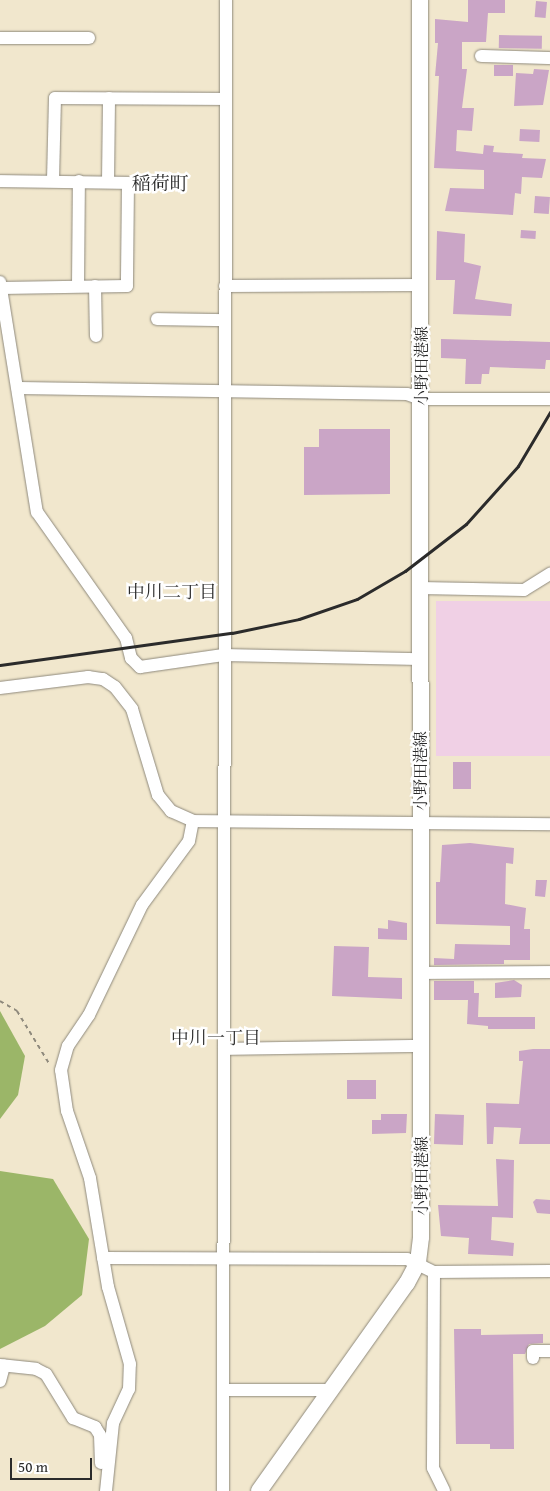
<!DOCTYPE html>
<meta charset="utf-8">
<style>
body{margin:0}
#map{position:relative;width:550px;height:1491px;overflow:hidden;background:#f1e7cd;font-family:"Gentium Book Plus","Noto Serif JP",serif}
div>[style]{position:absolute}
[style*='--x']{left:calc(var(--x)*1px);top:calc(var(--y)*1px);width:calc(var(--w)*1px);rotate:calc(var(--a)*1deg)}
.built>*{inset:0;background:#f0d0e5;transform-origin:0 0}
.forest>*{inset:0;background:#9bb668}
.building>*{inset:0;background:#caa5c6;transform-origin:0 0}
.path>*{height:2px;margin-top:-1px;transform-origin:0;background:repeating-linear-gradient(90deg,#8e897c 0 4px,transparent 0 8px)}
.roads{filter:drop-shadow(0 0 1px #8e897c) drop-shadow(0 0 1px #8e897c)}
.minor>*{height:12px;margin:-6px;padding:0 6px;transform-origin:6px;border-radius:6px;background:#fff}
.major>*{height:16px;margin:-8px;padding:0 8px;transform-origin:8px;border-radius:8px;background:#fff}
.rail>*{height:3px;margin:-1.5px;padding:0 1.5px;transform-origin:1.5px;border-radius:1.5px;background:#2b2b2b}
span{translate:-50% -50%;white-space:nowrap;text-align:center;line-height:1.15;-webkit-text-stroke:5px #fff;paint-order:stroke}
.street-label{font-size:16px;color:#2b2b2b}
.neighbourhood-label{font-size:18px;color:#2b2b2b}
.quarter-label{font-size:19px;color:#2b2b2b}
.scale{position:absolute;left:10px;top:1458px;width:82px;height:22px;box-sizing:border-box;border:2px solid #2b2b2b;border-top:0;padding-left:6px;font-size:15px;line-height:18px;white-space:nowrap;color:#2b2b2b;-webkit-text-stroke:4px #fff;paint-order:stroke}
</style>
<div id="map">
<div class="built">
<div style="left:436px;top:601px;width:114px;height:155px"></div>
</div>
<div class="forest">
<div style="clip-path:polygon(0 1011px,25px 1056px,18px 1095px,0 1119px)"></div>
<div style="clip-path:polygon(0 1171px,53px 1179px,89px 1239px,82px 1295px,45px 1326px,0 1349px)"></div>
</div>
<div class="building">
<div style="clip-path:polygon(468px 0,505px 0,505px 13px,488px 13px,486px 42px,462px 42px,462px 69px,467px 69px,462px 108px,474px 108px,472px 131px,457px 130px,456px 151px,483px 154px,484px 145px,494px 146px,493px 152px,523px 154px,522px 158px,546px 159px,542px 178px,522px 177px,521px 194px,515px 193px,513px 215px,445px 211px,450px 188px,484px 189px,484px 170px,434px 168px,439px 76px,435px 76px,438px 43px,435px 43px,435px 19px,468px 22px)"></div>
<div style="left:536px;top:1px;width:11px;height:16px;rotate:5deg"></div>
<div style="left:499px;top:35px;width:43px;height:13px;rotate:1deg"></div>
<div style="left:494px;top:65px;width:19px;height:11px"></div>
<div style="clip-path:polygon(534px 69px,549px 70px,543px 105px,514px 106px,516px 73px,533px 74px)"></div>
<div style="left:520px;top:129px;width:20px;height:12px;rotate:3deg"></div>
<div style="left:535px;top:196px;width:15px;height:17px;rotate:4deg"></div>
<div style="left:521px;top:230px;width:15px;height:8px;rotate:4deg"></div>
<div style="clip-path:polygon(437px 231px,465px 234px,464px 262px,481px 266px,475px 299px,512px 304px,511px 316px,453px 314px,455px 280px,436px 280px)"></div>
<div style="clip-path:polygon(441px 339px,550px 342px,550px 360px,546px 360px,545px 369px,490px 367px,489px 374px,482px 374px,481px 384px,465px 384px,466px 359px,441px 358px)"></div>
<div style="clip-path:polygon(319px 429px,390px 429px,390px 494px,304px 495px,304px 447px,319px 447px)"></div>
<div style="left:453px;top:762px;width:18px;height:27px"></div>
<div style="clip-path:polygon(470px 843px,514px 848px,513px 864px,506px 863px,505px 904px,526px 908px,524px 929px,530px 929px,530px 960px,504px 960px,504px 964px,434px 965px,434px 958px,454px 959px,455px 944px,510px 945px,510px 926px,436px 924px,436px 882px,440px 882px,442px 845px)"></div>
<div style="clip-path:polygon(536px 880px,547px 880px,545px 897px,535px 896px)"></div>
<div style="clip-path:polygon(388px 920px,407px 923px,407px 940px,378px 939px,378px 928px,388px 929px)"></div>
<div style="clip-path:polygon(334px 946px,369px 947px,368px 977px,402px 978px,402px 999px,332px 996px)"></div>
<div style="clip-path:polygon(514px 980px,522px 985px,521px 997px,495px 998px,495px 983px)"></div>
<div style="clip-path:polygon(434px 981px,474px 981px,474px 993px,479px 993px,478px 1017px,535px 1017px,535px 1029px,488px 1029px,488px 1026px,467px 1024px,468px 1000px,434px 1000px)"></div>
<div style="clip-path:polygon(533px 1049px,550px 1049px,550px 1144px,519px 1144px,521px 1128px,494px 1127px,493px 1144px,487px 1144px,486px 1103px,519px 1104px,523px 1061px,519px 1061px,519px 1051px)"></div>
<div style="left:347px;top:1080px;width:29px;height:19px"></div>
<div style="clip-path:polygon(381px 1114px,407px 1114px,406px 1133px,372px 1134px,372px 1120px,381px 1120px)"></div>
<div style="left:435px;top:1114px;width:29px;height:30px;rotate:2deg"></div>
<div style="clip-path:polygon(496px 1159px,514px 1160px,513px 1218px,492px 1217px,491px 1240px,514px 1243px,513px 1256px,468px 1254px,469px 1238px,441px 1236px,438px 1205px,498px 1206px)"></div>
<div style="clip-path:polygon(536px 1199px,550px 1200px,550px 1214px,537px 1213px,533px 1202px)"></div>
<div style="clip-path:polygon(454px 1329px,481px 1329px,481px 1335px,543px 1334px,543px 1343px,529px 1344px,525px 1354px,513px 1354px,514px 1449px,490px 1449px,490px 1444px,456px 1444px)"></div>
</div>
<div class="path">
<div style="--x:0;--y:1001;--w:20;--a:30"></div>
<div style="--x:17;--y:1011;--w:63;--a:58.6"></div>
</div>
<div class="roads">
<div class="minor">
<div style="--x:0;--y:38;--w:89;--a:0"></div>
<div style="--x:481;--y:56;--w:69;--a:1.7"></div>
<div style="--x:53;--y:180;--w:82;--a:-88.6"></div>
<div style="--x:55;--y:98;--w:171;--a:0.3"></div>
<div style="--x:0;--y:181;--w:128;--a:0.9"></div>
<div style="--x:128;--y:183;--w:103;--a:90.6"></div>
<div style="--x:127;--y:286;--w:126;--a:179.1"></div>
<div style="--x:108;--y:182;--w:84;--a:-89.3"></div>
<div style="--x:0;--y:282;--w:233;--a:80.9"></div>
<div style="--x:37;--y:512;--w:154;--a:54.8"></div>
<div style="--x:126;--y:638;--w:21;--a:76"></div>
<div style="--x:131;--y:658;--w:13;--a:45"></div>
<div style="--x:140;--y:667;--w:84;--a:-8.2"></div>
<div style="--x:223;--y:655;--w:197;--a:1.2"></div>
<div style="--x:78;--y:286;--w:105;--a:-89.5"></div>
<div style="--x:95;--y:286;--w:50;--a:88.9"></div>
<div style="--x:225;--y:286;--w:195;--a:-0.3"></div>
<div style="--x:157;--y:319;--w:67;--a:0.9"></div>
<div style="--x:19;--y:388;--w:388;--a:0.9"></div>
<div style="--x:407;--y:394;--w:15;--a:20"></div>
<div style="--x:421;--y:399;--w:129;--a:0"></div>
<div style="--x:420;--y:588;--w:104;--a:1.1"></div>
<div style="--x:524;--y:590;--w:31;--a:-32"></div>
<div style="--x:0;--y:688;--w:89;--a:-7.1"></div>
<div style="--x:88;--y:677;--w:15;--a:8"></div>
<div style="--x:103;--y:679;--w:14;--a:34"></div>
<div style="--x:115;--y:687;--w:28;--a:52"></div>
<div style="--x:132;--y:709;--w:90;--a:73.2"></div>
<div style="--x:158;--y:795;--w:21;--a:51"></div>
<div style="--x:171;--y:811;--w:24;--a:24"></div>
<div style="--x:193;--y:821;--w:357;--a:0.5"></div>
<div style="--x:420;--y:973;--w:130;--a:-0.4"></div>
<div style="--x:224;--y:1049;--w:197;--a:-0.9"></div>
<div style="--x:103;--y:1258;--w:304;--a:0.2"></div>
<div style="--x:407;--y:1259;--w:30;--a:26"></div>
<div style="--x:434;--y:1272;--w:116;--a:-0.5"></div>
<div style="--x:434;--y:1272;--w:196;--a:90.3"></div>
<div style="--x:433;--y:1468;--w:25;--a:64"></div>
<div style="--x:533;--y:1358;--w:7;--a:-90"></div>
<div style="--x:533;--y:1351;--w:17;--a:0"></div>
<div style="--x:0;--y:1365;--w:36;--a:6"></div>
<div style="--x:36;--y:1369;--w:11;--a:27"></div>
<div style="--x:46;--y:1374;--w:52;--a:58.5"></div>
<div style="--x:73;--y:1418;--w:24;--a:22"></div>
<div style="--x:95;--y:1427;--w:9;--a:58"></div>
<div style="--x:100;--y:1435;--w:28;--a:88"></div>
<div style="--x:0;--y:1381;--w:16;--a:-75"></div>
<div style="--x:224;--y:1390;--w:106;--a:0"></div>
<div style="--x:106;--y:1491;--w:68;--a:-84.1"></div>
<div style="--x:113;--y:1423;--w:38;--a:-65"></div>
<div style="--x:129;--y:1389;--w:25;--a:-88"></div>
<div style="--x:130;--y:1364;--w:80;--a:-105.9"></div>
<div style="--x:108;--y:1287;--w:110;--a:-99.4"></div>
<div style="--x:90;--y:1178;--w:71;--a:-108.9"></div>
<div style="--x:67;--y:1111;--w:41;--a:-98.3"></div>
<div style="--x:61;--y:1070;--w:25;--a:-74"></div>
<div style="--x:68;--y:1046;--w:37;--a:-56"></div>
<div style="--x:89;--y:1015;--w:122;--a:-64.3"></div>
<div style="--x:142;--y:905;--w:79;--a:-53.7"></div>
<div style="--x:189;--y:841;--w:20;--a:-79"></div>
<div style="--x:223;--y:1491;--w:1491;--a:-89.88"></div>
</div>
<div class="major">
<div style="--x:259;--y:1491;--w:255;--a:-54.6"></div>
<div style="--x:407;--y:1283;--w:24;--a:-62"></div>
<div style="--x:418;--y:1262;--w:25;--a:-83"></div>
<div style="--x:421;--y:1237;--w:1237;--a:-90.05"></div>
</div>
</div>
<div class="rail">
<div style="--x:0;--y:665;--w:234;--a:-7.9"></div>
<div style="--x:232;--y:633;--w:68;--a:-11.8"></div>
<div style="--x:299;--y:619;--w:61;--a:-19"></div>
<div style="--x:357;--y:599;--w:56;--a:-30.3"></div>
<div style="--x:405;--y:571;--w:77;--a:-37.6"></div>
<div style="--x:466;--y:524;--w:78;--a:-48.1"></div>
<div style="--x:518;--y:466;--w:63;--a:-59.3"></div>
</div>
<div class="street-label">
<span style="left:421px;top:366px;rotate:-90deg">小野田港線</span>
<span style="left:420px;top:771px;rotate:-90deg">小野田港線</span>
<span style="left:421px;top:1176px;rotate:-90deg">小野田港線</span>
</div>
<div class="neighbourhood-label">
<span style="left:172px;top:592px">中川二丁目</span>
<span style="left:216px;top:1038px">中川一丁目</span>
</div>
<div class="quarter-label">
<span style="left:160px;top:184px">稲荷町</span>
</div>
<div class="scale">50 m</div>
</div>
